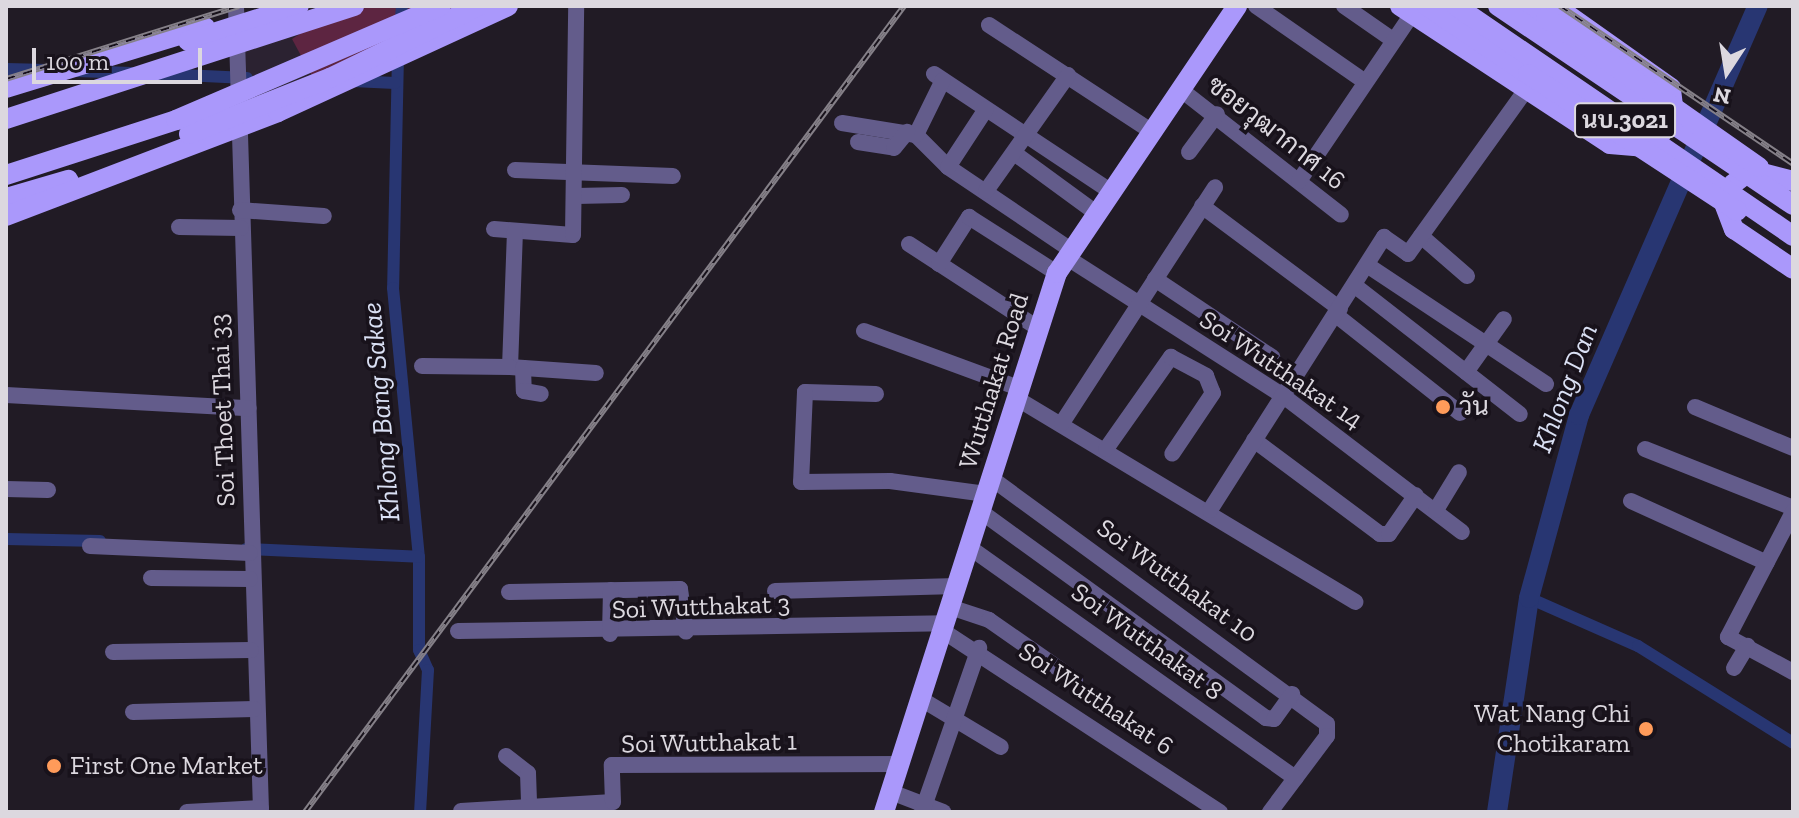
<!DOCTYPE html>
<meta charset="utf-8">
<style>
body{margin:0}
#map{position:relative;width:1799px;height:818px;overflow:hidden;background:#211b25;font-family:"Zilla Slab",Sarabun,serif}
div>[style]{position:absolute}
[style*='--x']{left:calc(var(--x)*1px);top:calc(var(--y)*1px);width:calc(var(--w)*1px);rotate:calc(var(--a)*1deg)}
.built>*{inset:0;background:#2b2231}
.green>*{inset:0;background:#5d2541}
.canal>*{height:12px;margin:-6px;padding:0 6px;transform-origin:6px;border-radius:6px;background:#283672}
.river>*{height:20px;margin:-10px;padding:0 10px;transform-origin:10px;border-radius:10px;background:#283672}
.minor>*{height:16px;margin:-8px;padding:0 8px;transform-origin:8px;border-radius:8px;background:#635c8b}
.major>*{height:20px;margin:-10px;padding:0 10px;transform-origin:10px;border-radius:10px;background:#aa98fb}
.rail>*{height:6px;margin-top:-3px;transform-origin:0;background:repeating-linear-gradient(90deg,#18121b 0 9px,#858088 0 18px);box-sizing:border-box;border-block:2px solid #858088}
.major-bridge>*{height:20px;margin:-10px;padding:0 10px;transform-origin:10px;border-radius:10px;background:#aa98fb}
.dots>*{width:22px;height:22px;translate:-50% -50%;box-sizing:border-box;border:4px solid #18121b;border-radius:50%}
span{translate:-50% -50%;white-space:nowrap;text-align:center;line-height:1.15;-webkit-text-stroke:7px #18121b;paint-order:stroke}
.shield-label span{padding:2px 6px;background:#18121b;border:2px solid;border-radius:6px;-webkit-text-stroke-width:0}
.shield-label{font-size:24px;color:#dcd8df;font-weight:700}
.street-label{font-size:26px;color:#dcd8df}
.poi-label{font-size:26px;color:#dcd8df}
.left{translate:0 -50%;text-align:left}
.right{translate:-100% -50%;text-align:right}
.water-label{font-size:28px;color:#dae0f4;font-style:italic}
.frame{position:absolute;inset:0;border:8px solid #dcd8df;pointer-events:none}
.north{position:absolute;left:1687px;top:32px;width:80px;height:80px;-webkit-text-stroke:6px #18121b;paint-order:stroke;rotate:192deg;font-size:22px;font-weight:700;line-height:32px;text-align:center;color:#dcd8df}
.north::after{content:'';display:block;margin:auto;width:28px;height:36px;background:#dcd8df;clip-path:polygon(50% 0,100% 100%,50% 72%,0 100%)}
.scale{position:absolute;left:32px;top:48px;width:170px;height:36px;box-sizing:border-box;border:4px solid #dcd8df;border-top:0;padding-left:10px;font-size:24px;line-height:28px;white-space:nowrap;color:#dcd8df;-webkit-text-stroke:6px #18121b;paint-order:stroke}
</style>
<div id="map">
<div class="built">
<div style="clip-path:polygon(284px 6px,343px 6px,319px 89px,248px 116px,244px 18px)"></div>
</div>
<div class="green">
<div style="clip-path:polygon(343px 6px,495px 6px,319px 89px,292px 39px)"></div>
</div>
<div class="canal">
<div style="--x:400;--y:29;--w:23;--a:-85"></div>
<div style="--x:398;--y:55;--w:233;--a:91.2"></div>
<div style="--x:393;--y:288;--w:270;--a:84.5"></div>
<div style="--x:419;--y:557;--w:93;--a:90"></div>
<div style="--x:419;--y:650;--w:22;--a:66"></div>
<div style="--x:428;--y:670;--w:142;--a:93.2"></div>
<div style="--x:6;--y:69;--w:41;--a:1.4"></div>
<div style="--x:77;--y:71;--w:54;--a:2.1"></div>
<div style="--x:161;--y:74;--w:86;--a:2.7"></div>
<div style="--x:353;--y:81;--w:42;--a:2.7"></div>
<div style="--x:6;--y:539;--w:94;--a:1.2"></div>
<div style="--x:246;--y:549;--w:173;--a:2.6"></div>
<div style="--x:1529;--y:598;--w:119;--a:23.8"></div>
<div style="--x:1638;--y:646;--w:183;--a:32"></div>
</div>
<div class="river">
<div style="--x:1497;--y:812;--w:216;--a:-81.5"></div>
<div style="--x:1529;--y:598;--w:190;--a:-74.7"></div>
<div style="--x:1579;--y:415;--w:446;--a:-66.4"></div>
</div>
<div class="minor">
<div style="--x:236;--y:6;--w:806;--a:88.22"></div>
<div style="--x:1256;--y:6;--w:131;--a:34.8"></div>
<div style="--x:1344;--y:6;--w:60;--a:34.8"></div>
<div style="--x:989;--y:25;--w:194;--a:33.2"></div>
<div style="--x:934;--y:74;--w:211;--a:33.6"></div>
<div style="--x:1180;--y:89;--w:204;--a:38"></div>
<div style="--x:842;--y:123;--w:75;--a:9.2"></div>
<div style="--x:916;--y:135;--w:45;--a:45"></div>
<div style="--x:948;--y:167;--w:148;--a:34"></div>
<div style="--x:916;--y:135;--w:61;--a:-63.9"></div>
<div style="--x:858;--y:142;--w:36;--a:9"></div>
<div style="--x:894;--y:148;--w:21;--a:-51"></div>
<div style="--x:1189;--y:152;--w:47;--a:-53.6"></div>
<div style="--x:1014;--y:153;--w:100;--a:36.1"></div>
<div style="--x:948;--y:167;--w:69;--a:-56.8"></div>
<div style="--x:515;--y:170;--w:158;--a:2.2"></div>
<div style="--x:1299;--y:181;--w:202;--a:-55.9"></div>
<div style="--x:986;--y:191;--w:142;--a:-54.7"></div>
<div style="--x:576;--y:196;--w:46;--a:-1.2"></div>
<div style="--x:1202;--y:206;--w:172;--a:36.7"></div>
<div style="--x:240;--y:210;--w:84;--a:4.1"></div>
<div style="--x:179;--y:227;--w:62;--a:0.9"></div>
<div style="--x:494;--y:229;--w:79;--a:4.3"></div>
<div style="--x:573;--y:235;--w:229;--a:-89.2"></div>
<div style="--x:515;--y:231;--w:136;--a:92.1"></div>
<div style="--x:510;--y:367;--w:86;--a:4"></div>
<div style="--x:1421;--y:236;--w:61;--a:41"></div>
<div style="--x:909;--y:244;--w:154;--a:33.1"></div>
<div style="--x:1066;--y:257;--w:256;--a:32.6"></div>
<div style="--x:1282;--y:395;--w:226;--a:37.3"></div>
<div style="--x:939;--y:264;--w:56;--a:-57.4"></div>
<div style="--x:969;--y:217;--w:104;--a:32.5"></div>
<div style="--x:1367;--y:265;--w:215;--a:33.6"></div>
<div style="--x:1155;--y:279;--w:141;--a:33.7"></div>
<div style="--x:1354;--y:285;--w:210;--a:37.9"></div>
<div style="--x:1336;--y:315;--w:158;--a:38.3"></div>
<div style="--x:864;--y:331;--w:165;--a:20.2"></div>
<div style="--x:422;--y:366;--w:88;--a:0.7"></div>
<div style="--x:523;--y:368;--w:23;--a:88"></div>
<div style="--x:524;--y:391;--w:17;--a:10"></div>
<div style="--x:1466;--y:372;--w:65;--a:-54.4"></div>
<div style="--x:876;--y:394;--w:71;--a:-178.4"></div>
<div style="--x:805;--y:392;--w:90;--a:92.5"></div>
<div style="--x:801;--y:482;--w:89;--a:-0.6"></div>
<div style="--x:890;--y:481;--w:97;--a:7.7"></div>
<div style="--x:6;--y:395;--w:243;--a:3.1"></div>
<div style="--x:1016;--y:398;--w:396;--a:31"></div>
<div style="--x:1695;--y:407;--w:106;--a:22.7"></div>
<div style="--x:1062;--y:423;--w:281;--a:-57"></div>
<div style="--x:1254;--y:440;--w:157;--a:36.7"></div>
<div style="--x:1380;--y:534;--w:9;--a:0"></div>
<div style="--x:1389;--y:534;--w:47;--a:-55.3"></div>
<div style="--x:1106;--y:449;--w:113;--a:-54.8"></div>
<div style="--x:1171;--y:357;--w:40;--a:28"></div>
<div style="--x:1206;--y:376;--w:18;--a:68"></div>
<div style="--x:1213;--y:393;--w:73;--a:123.9"></div>
<div style="--x:1645;--y:449;--w:159;--a:21.7"></div>
<div style="--x:991;--y:478;--w:416;--a:36.2"></div>
<div style="--x:1327;--y:724;--w:12;--a:90"></div>
<div style="--x:1327;--y:736;--w:95;--a:126.9"></div>
<div style="--x:6;--y:489;--w:42;--a:1.4"></div>
<div style="--x:1631;--y:501;--w:149;--a:24.5"></div>
<div style="--x:1210;--y:510;--w:324;--a:-57.5"></div>
<div style="--x:1384;--y:237;--w:29;--a:35"></div>
<div style="--x:1408;--y:254;--w:201;--a:-54.3"></div>
<div style="--x:1436;--y:510;--w:44;--a:-58.8"></div>
<div style="--x:980;--y:511;--w:353;--a:35.9"></div>
<div style="--x:1266;--y:718;--w:8;--a:7"></div>
<div style="--x:1274;--y:719;--w:31;--a:-54"></div>
<div style="--x:1793;--y:512;--w:141;--a:117.5"></div>
<div style="--x:1728;--y:637;--w:74;--a:28.3"></div>
<div style="--x:90;--y:546;--w:160;--a:2.5"></div>
<div style="--x:969;--y:547;--w:400;--a:35.3"></div>
<div style="--x:151;--y:578;--w:99;--a:0.6"></div>
<div style="--x:775;--y:591;--w:182;--a:-1.6"></div>
<div style="--x:509;--y:592;--w:171;--a:-1"></div>
<div style="--x:680;--y:589;--w:43;--a:82.1"></div>
<div style="--x:950;--y:607;--w:41;--a:18.4"></div>
<div style="--x:989;--y:620;--w:105;--a:34.9"></div>
<div style="--x:458;--y:631;--w:487;--a:-0.9"></div>
<div style="--x:943;--y:631;--w:331;--a:33.2"></div>
<div style="--x:610;--y:634;--w:44;--a:-88.7"></div>
<div style="--x:113;--y:652;--w:138;--a:-0.8"></div>
<div style="--x:1734;--y:668;--w:26;--a:-59"></div>
<div style="--x:921;--y:699;--w:93;--a:31"></div>
<div style="--x:133;--y:712;--w:121;--a:-1.4"></div>
<div style="--x:506;--y:756;--w:28;--a:38"></div>
<div style="--x:528;--y:773;--w:34;--a:88"></div>
<div style="--x:891;--y:792;--w:56;--a:21"></div>
<div style="--x:461;--y:811;--w:152;--a:-3.4"></div>
<div style="--x:613;--y:802;--w:37;--a:-92"></div>
<div style="--x:612;--y:765;--w:289;--a:-0.2"></div>
<div style="--x:187;--y:812;--w:74;--a:-3.1"></div>
<div style="--x:922;--y:812;--w:174;--a:-70.8"></div>
</div>
<div class="major">
<div style="--x:1400;--y:6;--w:251;--a:33.3"></div>
<div style="--x:1610;--y:144;--w:33;--a:5"></div>
<div style="--x:1643;--y:147;--w:16;--a:-27"></div>
<div style="--x:1657;--y:140;--w:31;--a:-57"></div>
<div style="--x:1674;--y:114;--w:26;--a:-97"></div>
<div style="--x:1671;--y:88;--w:142;--a:-144.7"></div>
<div style="--x:1427;--y:6;--w:122;--a:34"></div>
<div style="--x:1528;--y:6;--w:22;--a:34"></div>
<div style="--x:6;--y:88;--w:208;--a:-17"></div>
<div style="--x:1793;--y:181;--w:43;--a:-165.3"></div>
<div style="--x:1751;--y:170;--w:23;--a:142"></div>
<div style="--x:1733;--y:184;--w:23;--a:110"></div>
<div style="--x:1725;--y:206;--w:25;--a:69"></div>
<div style="--x:1734;--y:229;--w:71;--a:34.1"></div>
<div style="--x:6;--y:198;--w:65;--a:-16.2"></div>
<div style="--x:6;--y:216;--w:291;--a:-20.9"></div>
<div style="--x:278;--y:112;--w:253;--a:-24.7"></div>
<div style="--x:884;--y:812;--w:566;--a:-72.21"></div>
<div style="--x:1057;--y:273;--w:322;--a:-56"></div>
</div>
<div class="rail">
<div style="--x:1560;--y:6;--w:282;--a:34.1"></div>
<div style="--x:6;--y:79;--w:244;--a:-17.4"></div>
<div style="--x:305;--y:812;--w:1004;--a:-53.38"></div>
</div>
<div class="major-bridge">
<div style="--x:1456;--y:6;--w:408;--a:34.3"></div>
<div style="--x:1498;--y:6;--w:356;--a:34"></div>
<div style="--x:1546;--y:18;--w:260;--a:35"></div>
<div style="--x:188;--y:41;--w:116;--a:-17.5"></div>
<div style="--x:1528;--y:74;--w:250;--a:33.2"></div>
<div style="--x:6;--y:119;--w:366;--a:-18"></div>
<div style="--x:189;--y:134;--w:152;--a:-21.7"></div>
<div style="--x:330;--y:78;--w:165;--a:-25.9"></div>
<div style="--x:6;--y:175;--w:179;--a:-17.9"></div>
<div style="--x:176;--y:120;--w:288;--a:-23.3"></div>
</div>
<div class="dots">
<div style="left:1443px;top:407px;background:#ff9b5a"></div>
<div style="left:1646px;top:729px;background:#ff9b5a"></div>
<div style="left:54px;top:766px;background:#ff9b5a"></div>
</div>
<div class="shield-label">
<span style="left:1625px;top:120px">นบ.3021</span>
</div>
<div class="street-label">
<span style="left:1276px;top:133px;rotate:38deg">ซอยวุฒากาศ 16</span>
<span style="left:1281px;top:370px;rotate:34deg">Soi Wutthakat 14</span>
<span style="left:994px;top:381px;rotate:-73deg">Wutthakat Road</span>
<span style="left:223px;top:410px;rotate:-92deg">Soi Thoet Thai 33</span>
<span style="left:1177px;top:581px;rotate:36deg">Soi Wutthakat 10</span>
<span style="left:701px;top:607px;rotate:-2deg">Soi Wutthakat 3</span>
<span style="left:1147px;top:642px;rotate:36deg">Soi Wutthakat 8</span>
<span style="left:1096px;top:699px;rotate:34deg">Soi Wutthakat 6</span>
<span style="left:709px;top:743px;rotate:-1deg">Soi Wutthakat 1</span>
</div>
<div class="poi-label">
<span class="left" style="left:1459px;top:407px">วัน</span>
<span class="right" style="left:1630px;top:729px">Wat Nang Chi<br>Chotikaram</span>
<span class="left" style="left:70px;top:766px">First One Market</span>
</div>
<div class="water-label">
<span style="left:1565px;top:388px;rotate:-69deg">Khlong Dan</span>
<span style="left:381px;top:412px;rotate:-95deg">Khlong Bang Sakae</span>
</div>
<div class="frame"></div>
<div class="north">N</div>
<div class="scale">100 m</div>
</div>
